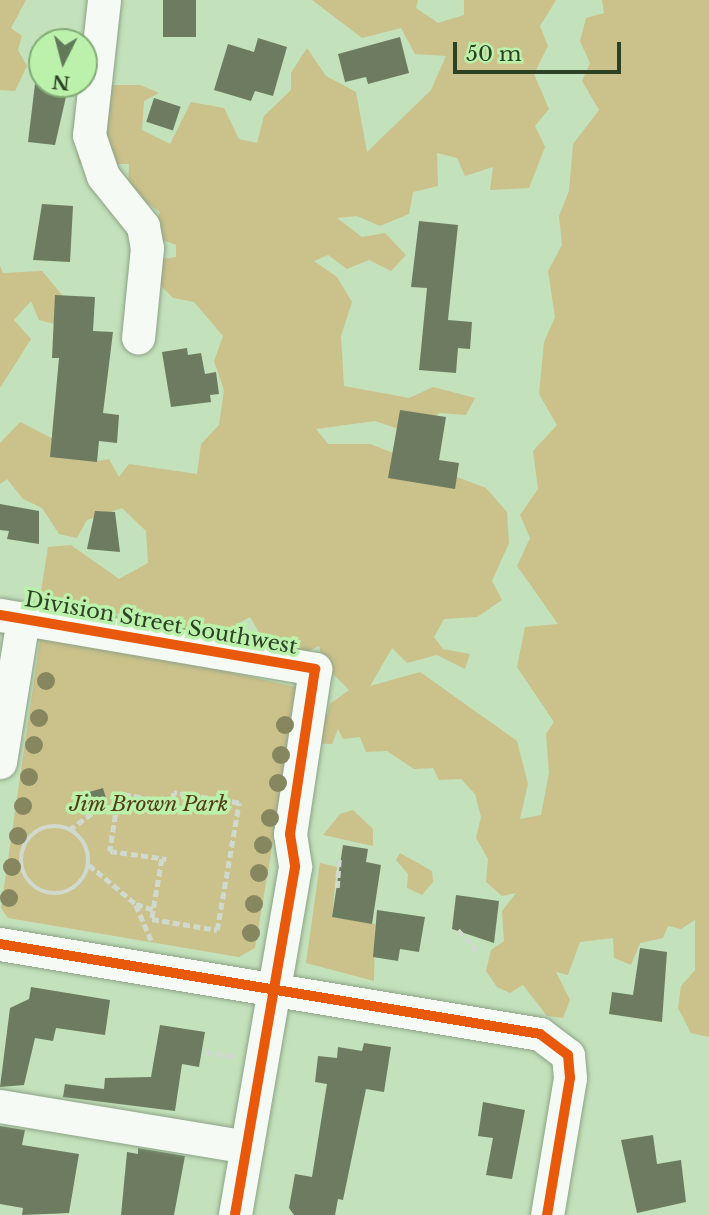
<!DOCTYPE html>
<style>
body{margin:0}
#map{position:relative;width:709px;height:1215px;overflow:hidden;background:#c3e1bb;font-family:"Libre Baskerville",serif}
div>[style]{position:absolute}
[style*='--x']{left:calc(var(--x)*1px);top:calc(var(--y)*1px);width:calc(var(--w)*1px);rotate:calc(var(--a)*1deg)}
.green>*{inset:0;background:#cbc18b}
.building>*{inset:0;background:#6d7c60;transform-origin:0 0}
.path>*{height:4.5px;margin-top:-2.25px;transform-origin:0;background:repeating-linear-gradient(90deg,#d0d9cd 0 7px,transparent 0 10.5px)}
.path>.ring{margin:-2.25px;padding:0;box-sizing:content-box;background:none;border:4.5px solid #d0d9cd;border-radius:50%}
.roads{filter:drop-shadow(0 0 2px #8da386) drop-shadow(0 0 2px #8da386)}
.minor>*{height:33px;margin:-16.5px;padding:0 16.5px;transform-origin:16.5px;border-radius:16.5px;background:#f6faf5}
.cycleway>*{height:10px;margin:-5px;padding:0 5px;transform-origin:5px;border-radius:5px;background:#e8590c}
.trees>*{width:18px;height:18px;margin:-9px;border-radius:50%;background:#86875f}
span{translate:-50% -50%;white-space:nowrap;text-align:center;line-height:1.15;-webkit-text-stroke:7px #bbf1ab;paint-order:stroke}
.street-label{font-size:21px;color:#2c4225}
.park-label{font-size:21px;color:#553e14;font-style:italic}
.north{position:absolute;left:28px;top:28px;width:70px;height:70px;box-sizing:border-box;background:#bbf1ab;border:2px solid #82ab75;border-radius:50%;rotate:186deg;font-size:19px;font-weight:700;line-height:28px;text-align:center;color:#2c4225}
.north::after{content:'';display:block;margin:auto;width:24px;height:32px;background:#617a5a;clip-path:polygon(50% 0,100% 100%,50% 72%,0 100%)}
.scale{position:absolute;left:453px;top:42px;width:168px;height:32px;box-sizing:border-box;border:4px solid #2c4225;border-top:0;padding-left:9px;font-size:21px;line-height:24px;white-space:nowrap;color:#2c4225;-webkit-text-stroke:5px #bbf1ab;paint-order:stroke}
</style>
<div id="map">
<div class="green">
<div style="clip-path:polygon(0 0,26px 0,11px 28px,22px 36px,18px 50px,27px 66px,15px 91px,0 90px)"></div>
<div style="clip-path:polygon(312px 0,418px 0,416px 8px,438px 23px,464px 15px,464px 0,556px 0,540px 26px,548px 46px,534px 74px,549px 109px,535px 126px,545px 147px,529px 188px,490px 190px,493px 167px,465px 176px,457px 158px,437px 153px,438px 186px,413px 192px,409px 214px,380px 226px,357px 216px,337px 218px,362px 237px,385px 233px,406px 255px,391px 271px,369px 260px,347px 269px,328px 255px,314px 261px,337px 277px,352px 302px,341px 336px,344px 386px,409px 398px,433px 387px,475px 398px,466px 415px,440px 413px,407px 432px,375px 421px,316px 429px,328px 444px,370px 444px,486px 488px,507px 512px,509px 543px,492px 581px,502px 600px,477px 617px,444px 619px,434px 637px,443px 649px,470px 654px,465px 669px,437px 655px,407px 663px,392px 648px,370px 686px,420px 672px,517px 741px,528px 784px,520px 819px,541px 815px,549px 773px,546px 734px,554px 722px,517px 667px,525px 627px,558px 624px,517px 566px,530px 538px,520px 515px,538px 489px,533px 451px,557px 425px,539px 394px,544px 342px,555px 317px,548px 271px,562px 245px,559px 216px,569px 191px,573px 144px,599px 110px,582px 81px,590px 63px,580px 41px,586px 18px,604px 13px,602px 0,709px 0,709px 1037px,691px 1033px,678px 1008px,681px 986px,695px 970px,695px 920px,681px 929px,668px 926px,663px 938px,640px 943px,631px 965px,614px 958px,613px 938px,580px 942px,568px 975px,556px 972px,570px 1000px,563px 1018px,547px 1016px,523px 985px,510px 993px,497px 987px,486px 971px,491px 950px,504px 941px,502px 911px,516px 893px,502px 896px,486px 882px,488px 859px,476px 838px,481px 817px,475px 794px,461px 779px,439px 780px,433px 768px,414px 769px,387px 751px,366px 752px,360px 737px,343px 739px,338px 729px,332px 744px,308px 743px,320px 708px,327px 715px,330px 704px,349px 690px,324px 665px,319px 646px,294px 658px,264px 641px,250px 617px,214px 637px,144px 652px,299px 688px,255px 948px,239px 957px,8px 918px,1px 908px,40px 640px,44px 634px,115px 646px,121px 613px,85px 620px,41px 591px,48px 547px,71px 545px,119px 579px,148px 563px,146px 531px,122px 508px,87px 520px,77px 538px,59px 534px,42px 508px,23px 499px,7px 479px,0 484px,0 443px,20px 422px,97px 461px,109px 459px,119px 477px,129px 464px,197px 474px,201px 444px,219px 425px,224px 390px,214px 361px,223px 336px,194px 302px,173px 298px,155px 280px,162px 259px,176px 257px,176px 245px,152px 236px,160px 212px,128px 190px,129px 164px,79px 164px,73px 125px,81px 103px,109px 85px,140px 85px,159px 93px,144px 101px,142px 130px,170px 144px,191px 102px,224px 108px,239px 139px,257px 143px,264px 116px,291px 90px,291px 73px,307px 48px,326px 76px,356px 92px,367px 152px,431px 90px,446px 56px,415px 54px,401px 28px,362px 38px)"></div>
<div style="clip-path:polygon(0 266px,3px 273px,42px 271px,68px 302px,55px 324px,39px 320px,31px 301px,14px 320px,31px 339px,0 388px)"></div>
<div style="clip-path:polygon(353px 810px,373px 829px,373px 846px,323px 835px,340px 814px)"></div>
<div style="clip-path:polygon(400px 853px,432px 871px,433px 882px,422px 895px,407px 888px,408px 874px,396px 860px)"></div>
<div style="clip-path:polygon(320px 863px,337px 867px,332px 917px,375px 924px,374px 981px,306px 963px)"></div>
</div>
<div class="building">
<div style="left:163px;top:0;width:33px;height:37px"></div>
<div style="clip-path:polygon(400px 37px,409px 73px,368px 84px,366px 77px,345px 82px,338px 54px)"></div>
<div style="clip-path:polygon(258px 38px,287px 47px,273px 96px,255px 91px,251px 101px,214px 90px,228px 44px,254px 52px)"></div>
<div style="clip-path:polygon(35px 84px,68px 88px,55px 145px,28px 142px)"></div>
<div style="left:154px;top:98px;width:28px;height:25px;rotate:18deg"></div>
<div style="clip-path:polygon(42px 204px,73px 206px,70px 262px,33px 260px)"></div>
<div style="clip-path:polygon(419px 221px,458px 225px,448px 320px,472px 322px,470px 349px,458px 348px,456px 373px,419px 370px,427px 288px,411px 287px)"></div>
<div style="clip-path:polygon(55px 295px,95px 297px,93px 331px,113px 332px,103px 413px,119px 415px,117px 443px,99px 441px,97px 462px,50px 457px,59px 358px,52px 358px)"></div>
<div style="clip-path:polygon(187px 348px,188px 355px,201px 353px,205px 374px,216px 372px,219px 394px,210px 395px,211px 402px,171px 407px,162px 352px)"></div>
<div style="clip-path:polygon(400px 410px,446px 417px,439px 460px,459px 463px,455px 489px,388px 478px)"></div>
<div style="clip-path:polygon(0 504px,39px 511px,39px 544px,7px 539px,9px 531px,0 530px)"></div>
<div style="clip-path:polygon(95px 511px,115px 512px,120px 552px,87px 549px)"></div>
<div style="left:103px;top:788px;width:18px;height:25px;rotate:74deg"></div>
<div style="clip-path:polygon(343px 845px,368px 849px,366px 862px,381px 865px,372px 924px,332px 917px)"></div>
<div style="clip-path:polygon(456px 895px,499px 901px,494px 943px,452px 929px)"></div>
<div style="clip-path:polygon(377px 910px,425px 917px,419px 952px,400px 949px,398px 961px,373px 957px)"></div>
<div style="clip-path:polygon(640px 948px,667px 952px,662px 1022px,609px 1014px,612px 992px,633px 995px)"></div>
<div style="clip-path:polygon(31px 987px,110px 1000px,105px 1035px,56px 1028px,53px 1041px,35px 1038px,24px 1085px,0 1087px,10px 1008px,29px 999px)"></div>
<div style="clip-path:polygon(160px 1025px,205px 1032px,199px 1067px,182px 1064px,175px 1111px,63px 1097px,65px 1084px,104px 1089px,105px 1078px,151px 1077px)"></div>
<div style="clip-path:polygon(364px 1043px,391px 1047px,384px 1092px,366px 1089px,343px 1200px,338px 1199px,335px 1215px,294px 1215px,289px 1208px,295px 1174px,312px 1177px,327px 1084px,315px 1082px,318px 1056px,337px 1058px,338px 1047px,362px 1051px)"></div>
<div style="clip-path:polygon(483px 1102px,525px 1110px,512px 1179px,486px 1175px,493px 1138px,478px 1136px)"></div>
<div style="clip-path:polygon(0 1126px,25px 1130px,22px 1145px,79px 1154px,69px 1213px,22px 1215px,23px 1208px,0 1204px)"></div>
<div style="clip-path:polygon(653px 1135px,657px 1164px,681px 1160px,686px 1202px,637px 1213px,621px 1140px)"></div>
<div style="clip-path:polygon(138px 1148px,185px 1156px,174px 1215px,121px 1215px,127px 1152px,138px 1154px)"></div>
</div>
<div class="path">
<div class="ring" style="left:21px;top:826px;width:63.5px;height:63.5px"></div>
<div style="--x:69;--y:830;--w:36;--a:-36"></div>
<div style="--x:98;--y:809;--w:19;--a:3"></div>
<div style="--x:162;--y:859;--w:61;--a:99.5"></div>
<div style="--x:152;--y:919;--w:66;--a:9.6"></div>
<div style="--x:217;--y:930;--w:129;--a:-80.2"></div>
<div style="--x:239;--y:803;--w:66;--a:-171.3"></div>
<div style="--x:174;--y:793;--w:10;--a:101"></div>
<div style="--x:172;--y:803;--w:54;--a:-170.4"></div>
<div style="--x:119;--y:794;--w:58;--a:99"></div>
<div style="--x:110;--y:851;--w:57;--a:8.1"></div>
<div style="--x:89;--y:865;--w:61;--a:39.7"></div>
<div style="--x:136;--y:904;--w:19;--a:18"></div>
<div style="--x:337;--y:888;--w:31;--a:-86"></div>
<div style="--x:136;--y:905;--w:40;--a:66.6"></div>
<div style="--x:458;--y:930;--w:31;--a:48"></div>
<div style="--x:205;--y:1052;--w:32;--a:9"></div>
</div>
<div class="roads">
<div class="minor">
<div style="--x:104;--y:0;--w:136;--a:96.3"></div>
<div style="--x:89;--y:135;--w:43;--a:71.1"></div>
<div style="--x:103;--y:176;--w:64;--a:51.3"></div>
<div style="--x:143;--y:226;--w:22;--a:80"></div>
<div style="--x:147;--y:248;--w:90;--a:95.7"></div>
<div style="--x:0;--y:615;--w:320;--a:9.7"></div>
<div style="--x:315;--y:669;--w:167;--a:98.6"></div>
<div style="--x:290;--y:834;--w:33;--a:81"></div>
<div style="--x:295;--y:867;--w:353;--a:99.8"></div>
<div style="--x:0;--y:762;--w:145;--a:-80.9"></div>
<div style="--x:0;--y:944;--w:547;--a:9.46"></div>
<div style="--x:540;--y:1034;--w:35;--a:37"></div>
<div style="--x:568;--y:1055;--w:23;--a:85"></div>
<div style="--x:570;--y:1078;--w:139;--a:99.5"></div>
<div style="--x:0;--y:1106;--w:250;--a:9.4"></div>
</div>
</div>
<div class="cycleway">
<div style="--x:0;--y:615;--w:320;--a:9.7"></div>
<div style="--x:315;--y:669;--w:167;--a:98.6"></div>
<div style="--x:290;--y:834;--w:33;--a:81"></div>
<div style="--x:295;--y:867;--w:353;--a:99.8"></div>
<div style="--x:0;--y:944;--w:547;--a:9.46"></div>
<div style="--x:540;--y:1034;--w:35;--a:37"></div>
<div style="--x:568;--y:1055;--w:23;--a:85"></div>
<div style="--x:570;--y:1078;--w:139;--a:99.5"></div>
</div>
<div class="trees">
<div style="left:46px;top:681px"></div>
<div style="left:39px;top:718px"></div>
<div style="left:285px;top:725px"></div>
<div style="left:34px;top:745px"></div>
<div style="left:281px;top:755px"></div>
<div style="left:29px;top:777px"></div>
<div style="left:278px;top:783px"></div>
<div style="left:23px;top:806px"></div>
<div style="left:270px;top:818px"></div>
<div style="left:18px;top:836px"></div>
<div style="left:263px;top:845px"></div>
<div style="left:12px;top:867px"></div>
<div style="left:259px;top:873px"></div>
<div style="left:9px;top:898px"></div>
<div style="left:254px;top:904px"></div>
<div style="left:251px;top:933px"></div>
</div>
<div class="street-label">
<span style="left:161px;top:623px;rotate:10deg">Division Street Southwest</span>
</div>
<div class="park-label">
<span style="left:149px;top:804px">Jim Brown Park</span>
</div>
<div class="north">N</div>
<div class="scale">50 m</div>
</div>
